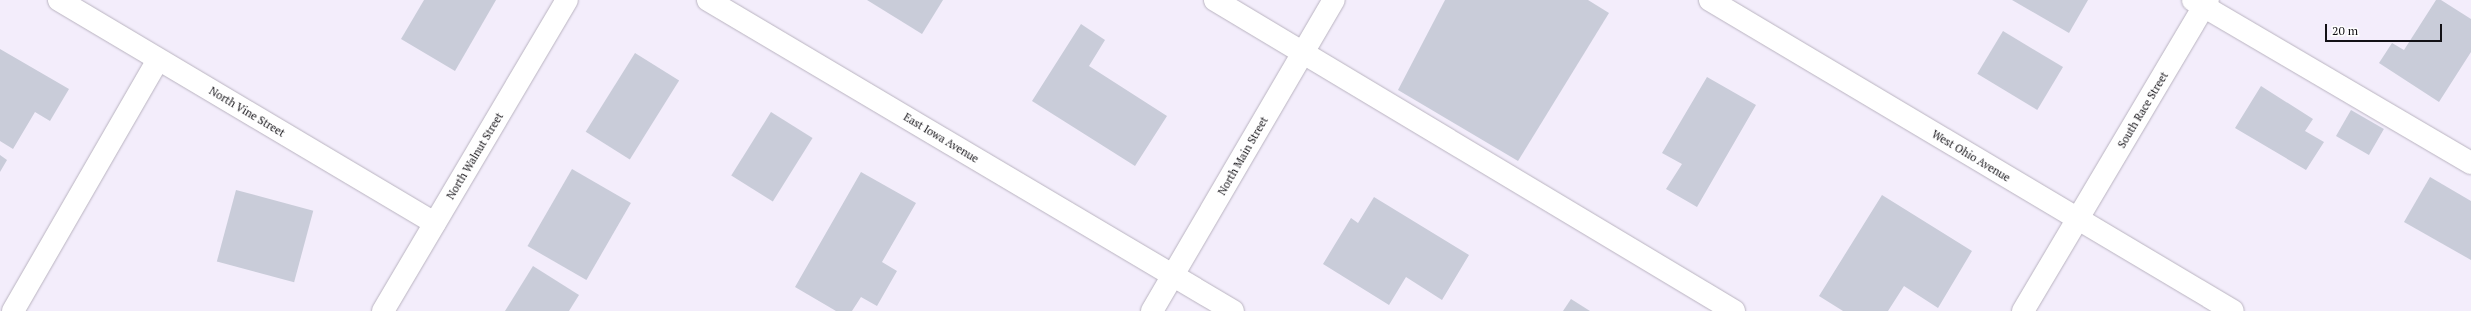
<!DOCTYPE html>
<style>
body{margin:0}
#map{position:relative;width:2471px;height:311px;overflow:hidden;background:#f3edfb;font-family:"PT Serif",serif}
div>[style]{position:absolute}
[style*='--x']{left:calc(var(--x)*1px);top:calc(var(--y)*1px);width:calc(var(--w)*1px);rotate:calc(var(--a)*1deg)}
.building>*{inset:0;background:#c9ccd9;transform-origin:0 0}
.roads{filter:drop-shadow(0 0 1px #b9b3c0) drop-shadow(0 0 1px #b9b3c0)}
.minor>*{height:22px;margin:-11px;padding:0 11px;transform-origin:11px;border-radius:11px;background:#fff}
.major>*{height:22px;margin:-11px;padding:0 11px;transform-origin:11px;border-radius:11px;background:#fff}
span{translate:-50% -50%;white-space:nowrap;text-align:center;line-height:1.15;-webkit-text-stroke:4px #fff;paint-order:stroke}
.street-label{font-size:11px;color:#131116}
.scale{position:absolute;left:2325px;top:24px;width:117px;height:18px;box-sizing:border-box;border:2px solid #131116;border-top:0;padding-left:5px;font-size:12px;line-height:14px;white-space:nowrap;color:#131116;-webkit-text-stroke:3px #fff;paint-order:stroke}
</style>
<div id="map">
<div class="building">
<div style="clip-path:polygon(424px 0,496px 0,455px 71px,401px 39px)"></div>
<div style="clip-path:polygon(867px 0,943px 0,922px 34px)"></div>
<div style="clip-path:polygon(1445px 0,1588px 0,1609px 13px,1518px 161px,1398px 90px)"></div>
<div style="clip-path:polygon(2012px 0,2088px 0,2069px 33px)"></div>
<div style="clip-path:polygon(2436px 0,2441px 0,2471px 19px,2471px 52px,2439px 102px,2379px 63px,2392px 43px,2404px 50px)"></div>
<div style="clip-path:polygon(1081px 24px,1105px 40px,1089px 66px,1167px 116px,1135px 166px,1032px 101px)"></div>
<div style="left:2003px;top:31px;width:70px;height:50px;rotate:31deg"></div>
<div style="clip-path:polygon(0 49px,69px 89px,50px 121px,35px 112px,13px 149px,0 141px)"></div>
<div style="left:635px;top:53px;width:52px;height:93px;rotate:32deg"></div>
<div style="clip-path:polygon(1707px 77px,1756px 105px,1697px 207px,1666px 189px,1682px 164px,1662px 153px)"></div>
<div style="clip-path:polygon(2261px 86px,2313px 119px,2305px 131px,2324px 142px,2306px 170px,2235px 128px)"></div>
<div style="left:2351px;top:110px;width:38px;height:30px;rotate:30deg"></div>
<div style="left:771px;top:112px;width:49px;height:75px;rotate:32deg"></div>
<div style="clip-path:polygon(0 155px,7px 160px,0 172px)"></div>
<div style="left:572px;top:169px;width:68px;height:89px;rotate:30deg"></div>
<div style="clip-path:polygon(861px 172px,916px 203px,882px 262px,897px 271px,877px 306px,861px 297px,852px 311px,836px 311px,795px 287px)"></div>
<div style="clip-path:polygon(2430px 177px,2471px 201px,2471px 260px,2404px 222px)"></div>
<div style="left:236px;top:190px;width:80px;height:74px;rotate:15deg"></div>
<div style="clip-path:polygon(1882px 195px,1972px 251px,1938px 308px,1904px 286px,1888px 311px,1843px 311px,1819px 296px)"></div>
<div style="clip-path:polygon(1374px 197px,1469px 255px,1442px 300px,1406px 277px,1389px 305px,1323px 264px,1351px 218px,1358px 223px)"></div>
<div style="clip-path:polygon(533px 266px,579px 295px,569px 311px,505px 311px)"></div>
<div style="clip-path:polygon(1571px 299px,1590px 311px,1563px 311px)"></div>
</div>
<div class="roads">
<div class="minor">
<div style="--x:59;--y:0;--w:437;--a:30.7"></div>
<div style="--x:708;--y:0;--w:610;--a:30.64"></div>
<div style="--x:1215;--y:0;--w:605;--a:30.93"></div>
<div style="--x:2193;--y:0;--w:322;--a:30.4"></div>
<div style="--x:13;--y:311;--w:290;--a:-60"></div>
<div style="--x:383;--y:311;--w:361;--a:-59.4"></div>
<div style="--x:2023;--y:311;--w:362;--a:-59.3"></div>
</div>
<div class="major">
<div style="--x:1710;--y:0;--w:608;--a:30.74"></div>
<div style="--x:1152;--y:311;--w:360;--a:-59.7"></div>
</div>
</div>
<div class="street-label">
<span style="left:2143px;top:110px;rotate:-59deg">South Race Street</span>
<span style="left:247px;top:112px;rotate:31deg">North Vine Street</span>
<span style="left:941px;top:138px;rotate:31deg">East Iowa Avenue</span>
<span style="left:475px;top:156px;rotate:-59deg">North Walnut Street</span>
<span style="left:1243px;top:156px;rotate:-60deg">North Main Street</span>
<span style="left:1971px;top:156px;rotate:31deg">West Ohio Avenue</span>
</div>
<div class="scale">20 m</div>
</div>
